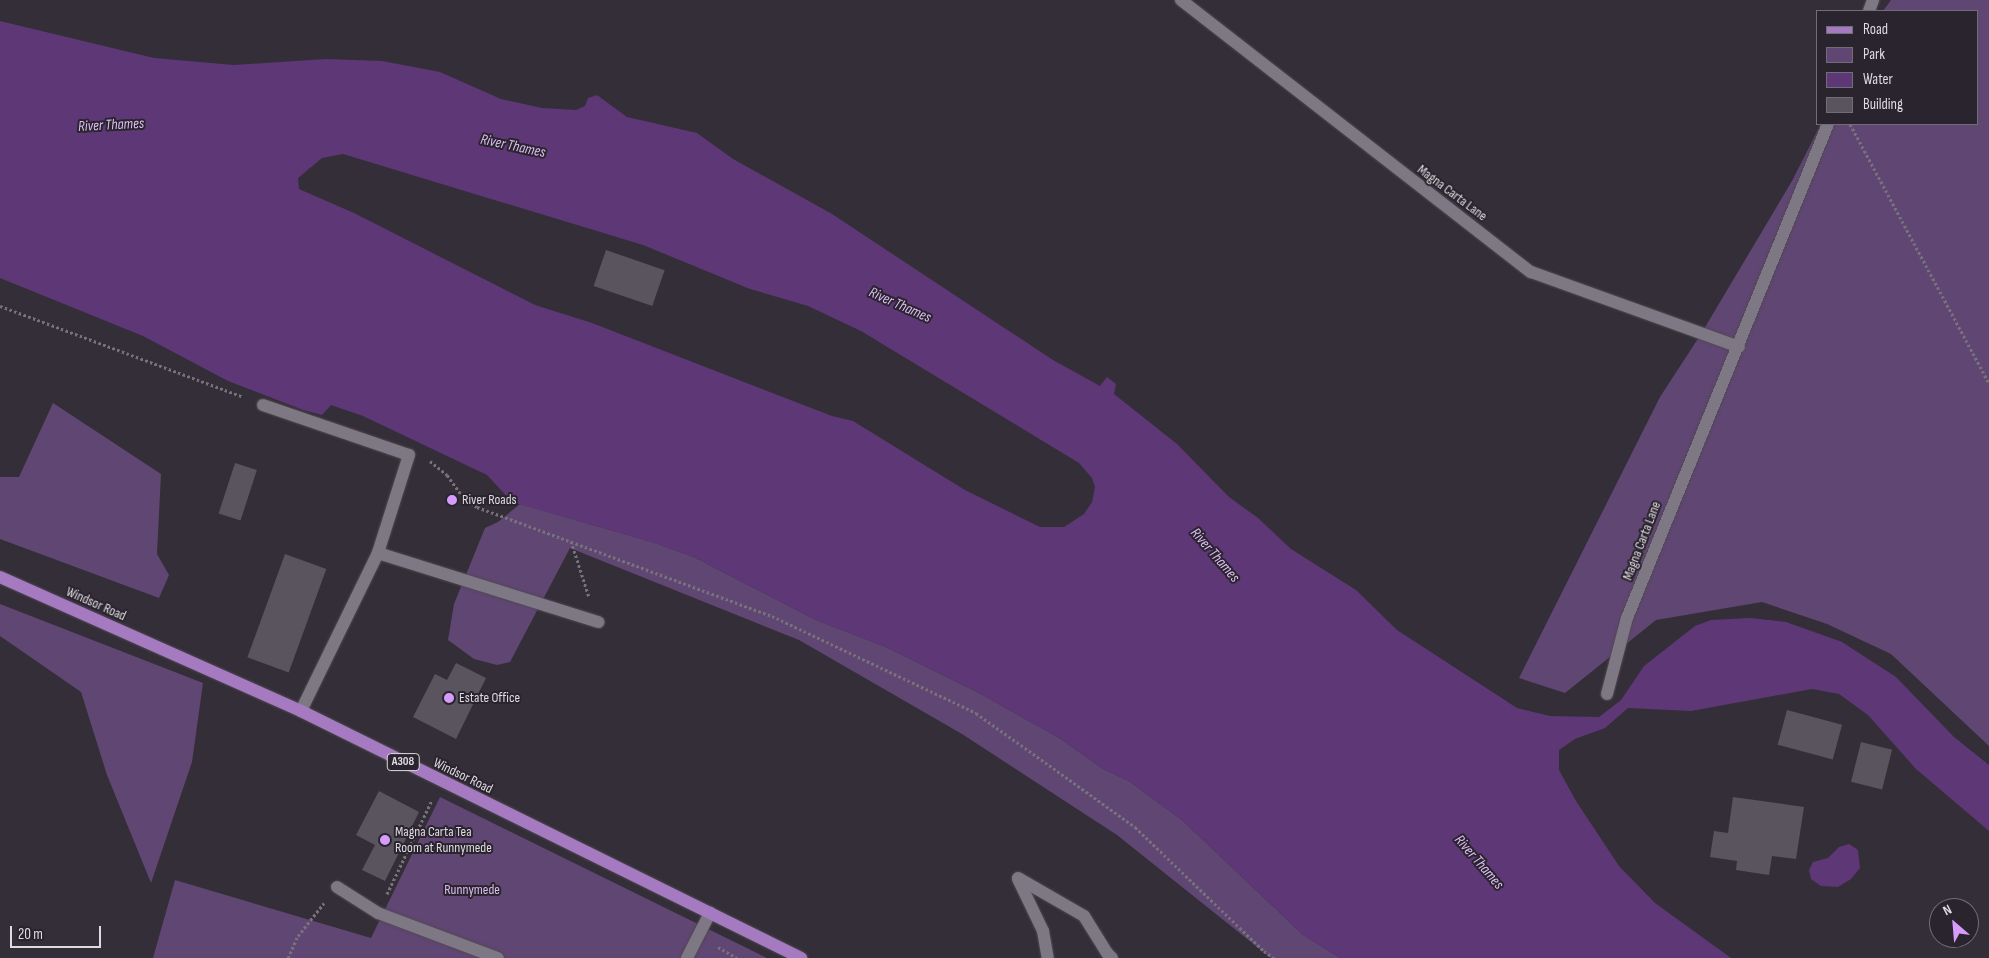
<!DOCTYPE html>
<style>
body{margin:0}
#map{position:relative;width:1989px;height:958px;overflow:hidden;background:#342e38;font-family:"Sofia Sans Condensed",sans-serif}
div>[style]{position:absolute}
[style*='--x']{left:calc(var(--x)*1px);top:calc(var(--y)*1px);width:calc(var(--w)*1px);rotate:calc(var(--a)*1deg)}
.green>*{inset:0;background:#604672}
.water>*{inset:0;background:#5e3776}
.building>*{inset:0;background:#5a545f;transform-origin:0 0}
.path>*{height:3px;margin-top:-1.5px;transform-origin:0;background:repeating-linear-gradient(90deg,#78737b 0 2.5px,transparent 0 5px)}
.roads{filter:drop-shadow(0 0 1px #4f4952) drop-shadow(0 0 1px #4f4952)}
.service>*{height:12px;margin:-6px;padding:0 6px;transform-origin:6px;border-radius:6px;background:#7e7884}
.minor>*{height:12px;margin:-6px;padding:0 6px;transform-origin:6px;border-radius:6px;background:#7e7884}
.primary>*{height:12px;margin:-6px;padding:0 6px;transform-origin:6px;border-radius:6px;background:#a57ac1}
.dots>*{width:14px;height:14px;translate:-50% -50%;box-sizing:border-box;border:2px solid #2a242e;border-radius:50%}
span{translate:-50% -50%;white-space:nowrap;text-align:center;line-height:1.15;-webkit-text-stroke:4px #2a242e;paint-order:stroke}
.shield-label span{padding:1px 4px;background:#2a242e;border:1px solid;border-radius:4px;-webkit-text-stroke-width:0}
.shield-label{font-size:12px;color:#dfdbe1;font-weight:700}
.street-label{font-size:14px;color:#dfdbe1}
.poi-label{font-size:14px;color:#dfdbe1}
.left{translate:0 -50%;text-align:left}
.park-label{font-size:14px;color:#dcbcf3}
.water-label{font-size:15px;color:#ddbdf4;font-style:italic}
.legend{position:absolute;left:1816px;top:10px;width:162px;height:115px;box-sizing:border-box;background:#2a242e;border:1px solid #726d76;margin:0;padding:6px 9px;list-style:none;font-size:15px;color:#dfdbe1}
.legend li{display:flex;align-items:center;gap:10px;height:25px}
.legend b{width:25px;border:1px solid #726d76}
.north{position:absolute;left:1929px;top:898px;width:50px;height:50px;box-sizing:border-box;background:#2a242e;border:1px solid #726d76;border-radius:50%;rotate:333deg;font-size:14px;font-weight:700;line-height:20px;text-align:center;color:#dfdbe1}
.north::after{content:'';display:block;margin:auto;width:18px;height:22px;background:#d59cfb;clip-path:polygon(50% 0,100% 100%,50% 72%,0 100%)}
.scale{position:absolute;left:10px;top:926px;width:91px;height:22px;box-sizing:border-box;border:2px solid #dfdbe1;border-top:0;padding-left:6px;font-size:15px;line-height:18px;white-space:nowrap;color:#dfdbe1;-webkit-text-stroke:4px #2a242e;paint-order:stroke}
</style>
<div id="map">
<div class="green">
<div style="clip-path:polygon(1891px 0,1989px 0,1989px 746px,1891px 654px,1827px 624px,1762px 602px,1656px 620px,1565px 693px,1519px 678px,1660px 397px,1701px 334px,1792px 181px,1821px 124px,1978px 124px,1978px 11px,1883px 11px)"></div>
<div style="clip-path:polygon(53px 403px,161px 474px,157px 554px,169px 575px,159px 598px,0 539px,0 477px,19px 477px)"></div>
<div style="clip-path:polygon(520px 504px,652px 542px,694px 557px,816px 620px,886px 647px,981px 694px,1061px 739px,1103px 769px,1129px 781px,1182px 820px,1302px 934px,1340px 958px,1271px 958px,1117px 835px,962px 734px,799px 640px,570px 548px,510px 662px,497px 665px,474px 659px,448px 640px,454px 604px,485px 528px,498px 522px)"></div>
<div style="clip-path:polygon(0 604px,203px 683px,192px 762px,151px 883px,107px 775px,81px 692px,0 636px)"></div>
<div style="clip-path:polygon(440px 797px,767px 958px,153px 958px,175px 880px,371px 938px)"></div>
</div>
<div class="water">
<div style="clip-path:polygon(evenodd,0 21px,154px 58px,234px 65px,326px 59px,382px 61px,440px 72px,501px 99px,542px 108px,576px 110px,585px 106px,588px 98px,597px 95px,627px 117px,697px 133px,733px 159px,832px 214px,1053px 360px,1100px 386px,1107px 377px,1116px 384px,1114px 394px,1177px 444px,1229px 497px,1258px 518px,1291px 549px,1356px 590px,1397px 630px,1517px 708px,1550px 716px,1599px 717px,1621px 700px,1644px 666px,1695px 626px,1711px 620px,1750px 618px,1786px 622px,1842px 642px,1896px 677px,1954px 737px,1989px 765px,1989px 831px,1916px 769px,1868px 715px,1839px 694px,1812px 689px,1691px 711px,1628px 708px,1605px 728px,1575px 739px,1559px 750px,1559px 770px,1576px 801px,1619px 866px,1655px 903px,1731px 958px,1340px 958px,1302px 934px,1182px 820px,1129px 781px,1103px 769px,1061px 739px,981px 694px,886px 647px,816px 620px,694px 557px,652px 542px,512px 502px,487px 475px,363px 416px,331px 405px,322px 415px,303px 410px,228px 381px,143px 336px,0 278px,0 21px,343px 154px,643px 245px,750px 289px,808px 306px,861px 331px,1079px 463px,1092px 478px,1095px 487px,1092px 502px,1084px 514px,1064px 527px,1040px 527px,965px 490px,853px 421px,832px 416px,592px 323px,535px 305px,354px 213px,299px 189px,298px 178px,322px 158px,343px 154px)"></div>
<div style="clip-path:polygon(1849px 844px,1858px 850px,1860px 868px,1851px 879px,1838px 887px,1821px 886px,1811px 879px,1809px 870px,1813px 862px,1828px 858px,1839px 847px)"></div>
</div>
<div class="building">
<div style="left:606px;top:250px;width:62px;height:38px;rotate:19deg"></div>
<div style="left:235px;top:463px;width:23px;height:53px;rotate:18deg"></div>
<div style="left:285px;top:554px;width:44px;height:110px;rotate:20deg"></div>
<div style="clip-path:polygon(456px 663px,486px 678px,456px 739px,413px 717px,435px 674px,447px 680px)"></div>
<div style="left:1787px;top:710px;width:57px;height:36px;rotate:15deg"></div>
<div style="left:1861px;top:742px;width:32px;height:41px;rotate:14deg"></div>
<div style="clip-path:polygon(379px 791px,419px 812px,385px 881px,362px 870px,375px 845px,356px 835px)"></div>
<div style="clip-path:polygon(1733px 797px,1804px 807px,1796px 859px,1772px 856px,1769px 875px,1736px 870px,1737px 861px,1710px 857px,1714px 831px,1728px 833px)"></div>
</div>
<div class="path">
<div style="--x:1850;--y:124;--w:294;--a:61.8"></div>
<div style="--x:0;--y:306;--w:259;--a:20.5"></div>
<div style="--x:430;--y:461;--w:22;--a:39"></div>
<div style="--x:447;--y:475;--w:27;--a:54"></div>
<div style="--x:463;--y:497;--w:17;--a:36"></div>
<div style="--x:477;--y:507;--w:314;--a:20.3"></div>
<div style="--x:772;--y:616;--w:226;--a:25.4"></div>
<div style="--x:976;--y:713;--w:196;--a:35.6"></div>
<div style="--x:1135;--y:827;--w:179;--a:43.9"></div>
<div style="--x:1264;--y:951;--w:12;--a:35"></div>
<div style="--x:571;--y:541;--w:59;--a:72.2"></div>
<div style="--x:387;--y:894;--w:104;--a:-64.4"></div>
<div style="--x:718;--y:947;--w:22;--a:30"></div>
<div style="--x:288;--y:958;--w:24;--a:-66"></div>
<div style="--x:298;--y:936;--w:42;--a:-51.8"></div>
</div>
<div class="roads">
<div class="service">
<div style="--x:263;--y:405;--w:154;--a:18.9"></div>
<div style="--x:409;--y:455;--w:103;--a:107.6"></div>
<div style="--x:378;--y:553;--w:176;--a:116"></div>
<div style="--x:378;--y:553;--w:231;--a:17.4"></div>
<div style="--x:1018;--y:878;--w:76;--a:29.9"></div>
<div style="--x:1084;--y:916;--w:44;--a:58.1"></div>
<div style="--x:1107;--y:953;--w:7;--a:45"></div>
<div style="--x:1018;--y:879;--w:58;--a:64.3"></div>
<div style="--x:1043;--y:931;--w:27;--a:80"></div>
<div style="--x:337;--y:887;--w:49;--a:32.4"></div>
<div style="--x:378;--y:913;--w:128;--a:20.6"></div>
<div style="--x:687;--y:958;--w:51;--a:-62.9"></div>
</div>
<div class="minor">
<div style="--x:1181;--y:0;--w:443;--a:37.9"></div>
<div style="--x:1531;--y:272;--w:221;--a:19.8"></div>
<div style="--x:1869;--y:11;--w:12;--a:-70"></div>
<div style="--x:1607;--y:694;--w:79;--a:-75.3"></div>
<div style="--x:1627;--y:618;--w:533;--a:-67.86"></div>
</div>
<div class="primary">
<div style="--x:0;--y:577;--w:329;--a:24"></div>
<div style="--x:301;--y:711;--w:558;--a:26.29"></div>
</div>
</div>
<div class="dots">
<div style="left:452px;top:500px;background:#d59cfb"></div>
<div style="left:449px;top:698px;background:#d59cfb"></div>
<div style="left:385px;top:840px;background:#d59cfb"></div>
</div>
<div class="shield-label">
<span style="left:403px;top:762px">A308</span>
</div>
<div class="street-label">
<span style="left:1452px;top:193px;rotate:37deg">Magna Carta Lane</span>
<span style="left:1642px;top:541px;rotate:-69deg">Magna Carta Lane</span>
<span style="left:96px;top:604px;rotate:24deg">Windsor Road</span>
<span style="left:463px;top:776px;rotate:26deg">Windsor Road</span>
</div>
<div class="poi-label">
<span class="left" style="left:462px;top:500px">River Roads</span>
<span class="left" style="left:459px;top:698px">Estate Office</span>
<span class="left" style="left:395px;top:840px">Magna Carta Tea<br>Room at Runnymede</span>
</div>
<div class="park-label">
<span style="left:472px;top:890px">Runnymede</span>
</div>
<div class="water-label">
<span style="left:111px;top:125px;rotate:-3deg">River Thames</span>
<span style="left:513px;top:146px;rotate:12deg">River Thames</span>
<span style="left:900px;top:305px;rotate:24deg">River Thames</span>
<span style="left:1215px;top:555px;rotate:49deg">River Thames</span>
<span style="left:1479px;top:862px;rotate:49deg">River Thames</span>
</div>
<ul class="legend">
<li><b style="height:6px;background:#a57ac1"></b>Road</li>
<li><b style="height:14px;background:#604672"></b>Park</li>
<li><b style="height:14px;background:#5e3776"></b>Water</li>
<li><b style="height:14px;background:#5a545f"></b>Building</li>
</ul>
<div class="north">N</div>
<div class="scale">20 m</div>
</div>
